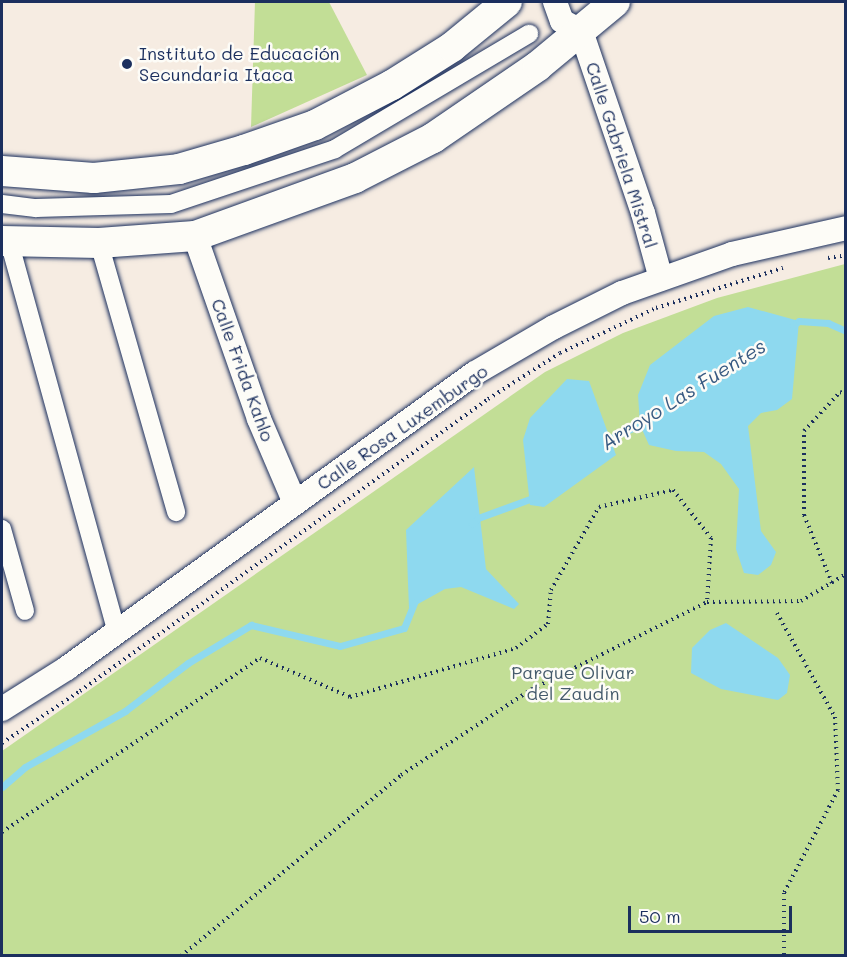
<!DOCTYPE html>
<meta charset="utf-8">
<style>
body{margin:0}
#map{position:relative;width:847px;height:957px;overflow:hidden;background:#f6ece2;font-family:Mali,sans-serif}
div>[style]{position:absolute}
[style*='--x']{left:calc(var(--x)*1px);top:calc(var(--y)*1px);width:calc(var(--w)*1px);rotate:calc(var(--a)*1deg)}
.green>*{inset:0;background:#c2de96}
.water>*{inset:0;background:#8ed9ef}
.stream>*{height:7px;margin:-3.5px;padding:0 3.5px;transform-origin:3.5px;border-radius:3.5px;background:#8ed9ef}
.path>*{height:4px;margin-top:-2px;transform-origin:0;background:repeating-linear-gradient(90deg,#1b2f5e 0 1.5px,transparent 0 6px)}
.roads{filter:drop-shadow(0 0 2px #1b2f5e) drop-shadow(0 0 2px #1b2f5e)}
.pedestrian>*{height:18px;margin:-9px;padding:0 9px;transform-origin:9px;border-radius:9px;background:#fdfcf7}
.minor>*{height:24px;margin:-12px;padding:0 12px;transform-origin:12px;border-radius:12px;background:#fdfcf7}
.tertiary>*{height:30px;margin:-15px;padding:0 15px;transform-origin:15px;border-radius:15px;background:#fdfcf7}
.dots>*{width:16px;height:16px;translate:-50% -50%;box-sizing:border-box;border:3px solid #fdfcf7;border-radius:50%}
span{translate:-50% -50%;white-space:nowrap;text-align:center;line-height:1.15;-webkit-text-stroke:5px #fdfcf7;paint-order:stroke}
.poi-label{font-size:18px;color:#1b2f5e}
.left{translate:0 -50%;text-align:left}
.street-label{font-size:18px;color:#1b2f5e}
.park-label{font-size:18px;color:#455b6c}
.water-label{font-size:20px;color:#385a82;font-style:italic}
.frame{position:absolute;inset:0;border:3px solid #1b2f5e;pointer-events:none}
.scale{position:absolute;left:628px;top:906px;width:164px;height:27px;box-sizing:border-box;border:3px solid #1b2f5e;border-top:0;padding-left:8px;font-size:18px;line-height:21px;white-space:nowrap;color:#1b2f5e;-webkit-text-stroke:4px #fdfcf7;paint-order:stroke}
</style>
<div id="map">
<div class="green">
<div style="clip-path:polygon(255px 2px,329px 2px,367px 75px,251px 127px)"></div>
<div style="clip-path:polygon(845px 264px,845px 955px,2px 956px,2px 751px,545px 372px,623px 333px,717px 298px)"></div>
</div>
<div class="water">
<div style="clip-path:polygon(748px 307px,799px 321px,792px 399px,777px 410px,761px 413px,748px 426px,761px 531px,776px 552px,771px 565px,758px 575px,744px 573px,736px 549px,739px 489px,721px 464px,704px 452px,676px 451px,649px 445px,640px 425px,638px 395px,650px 365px,714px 316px)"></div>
<div style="clip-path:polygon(567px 379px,589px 381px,616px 455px,544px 507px,530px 505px,523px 440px,530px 418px)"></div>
<div style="clip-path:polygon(474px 467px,486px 569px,519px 604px,514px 609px,461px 587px,445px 589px,409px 609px,406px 530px)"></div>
<div style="clip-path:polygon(726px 623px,778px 658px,790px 675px,787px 693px,778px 700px,721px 689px,691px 673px,692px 648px,710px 630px)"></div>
</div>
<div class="stream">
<div style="--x:793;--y:325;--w:7;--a:-34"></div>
<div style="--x:799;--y:321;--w:29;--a:4"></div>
<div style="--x:828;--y:323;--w:20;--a:24"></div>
<div style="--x:602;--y:442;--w:48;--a:-24.4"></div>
<div style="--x:472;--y:524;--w:8;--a:-45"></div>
<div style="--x:478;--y:518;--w:61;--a:-20.2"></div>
<div style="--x:2;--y:787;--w:30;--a:-41"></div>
<div style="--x:25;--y:767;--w:115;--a:-29.2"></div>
<div style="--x:125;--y:711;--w:79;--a:-37.3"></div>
<div style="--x:188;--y:663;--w:74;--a:-31.1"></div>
<div style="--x:251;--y:625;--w:91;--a:13.3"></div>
<div style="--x:340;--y:646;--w:66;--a:-15.7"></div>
<div style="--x:404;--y:628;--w:27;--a:-68"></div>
</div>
<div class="path">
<div style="--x:828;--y:258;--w:18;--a:-9"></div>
<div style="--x:832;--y:583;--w:74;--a:-112.4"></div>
<div style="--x:804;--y:515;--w:84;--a:-90"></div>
<div style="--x:804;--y:431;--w:53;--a:-47.3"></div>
<div style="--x:840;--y:392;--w:6;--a:18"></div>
<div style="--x:777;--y:613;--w:119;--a:60.9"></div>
<div style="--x:835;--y:717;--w:73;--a:87.6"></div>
<div style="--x:838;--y:790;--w:116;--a:117.7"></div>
<div style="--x:784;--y:893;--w:63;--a:90"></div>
<div style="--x:2;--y:743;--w:94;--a:-33.7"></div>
<div style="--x:80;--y:691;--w:502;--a:-35.59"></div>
<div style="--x:488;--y:399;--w:85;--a:-32.6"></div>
<div style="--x:560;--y:353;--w:106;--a:-25.1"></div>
<div style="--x:656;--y:308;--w:133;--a:-17.5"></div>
<div style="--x:2;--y:832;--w:311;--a:-34"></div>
<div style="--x:260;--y:658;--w:98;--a:23.4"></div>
<div style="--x:350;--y:697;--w:173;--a:-16.4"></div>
<div style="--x:516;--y:648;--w:40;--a:-37"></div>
<div style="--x:548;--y:624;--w:34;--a:-85"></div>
<div style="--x:551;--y:590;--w:96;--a:-60"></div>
<div style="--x:599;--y:507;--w:76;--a:-12.9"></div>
<div style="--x:673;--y:490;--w:61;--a:51.6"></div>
<div style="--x:711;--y:538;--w:64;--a:93.6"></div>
<div style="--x:181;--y:956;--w:285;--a:-39.4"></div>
<div style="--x:401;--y:775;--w:157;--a:-33.3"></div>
<div style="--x:532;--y:689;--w:195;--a:-26.4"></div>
<div style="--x:707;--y:602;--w:94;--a:-0.6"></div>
<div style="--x:801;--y:601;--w:52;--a:-31"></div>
</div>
<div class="roads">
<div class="pedestrian">
<div style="--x:2;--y:204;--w:34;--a:7"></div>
<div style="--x:36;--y:208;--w:135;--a:-1.7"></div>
<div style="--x:171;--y:204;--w:173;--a:-18.5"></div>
<div style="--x:335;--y:149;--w:226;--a:-30.7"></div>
<div style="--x:9;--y:241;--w:406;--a:74.6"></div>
<div style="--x:99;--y:243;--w:280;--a:74"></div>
<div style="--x:2;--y:529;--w:85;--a:74.3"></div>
</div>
<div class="minor">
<div style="--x:555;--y:2;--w:20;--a:70"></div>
<div style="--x:562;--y:21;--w:21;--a:28"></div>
<div style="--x:581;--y:31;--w:192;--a:71.2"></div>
<div style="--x:643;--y:213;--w:68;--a:74.7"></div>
<div style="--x:195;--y:236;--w:194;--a:70.7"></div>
<div style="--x:259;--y:419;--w:91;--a:66.8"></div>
<div style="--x:2;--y:709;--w:77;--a:-32.2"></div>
<div style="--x:67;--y:668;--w:503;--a:-35.87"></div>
<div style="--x:475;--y:373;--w:91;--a:-30.2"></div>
<div style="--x:554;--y:327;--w:76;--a:-26.6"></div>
<div style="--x:622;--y:293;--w:117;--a:-19.5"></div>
<div style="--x:732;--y:254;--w:117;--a:-12.8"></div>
</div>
<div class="tertiary">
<div style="--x:2;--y:171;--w:92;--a:4.4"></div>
<div style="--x:94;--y:178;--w:85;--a:-6"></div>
<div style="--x:179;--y:169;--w:68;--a:-16.3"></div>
<div style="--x:244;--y:150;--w:75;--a:-19.4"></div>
<div style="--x:315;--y:125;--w:87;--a:-27.5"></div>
<div style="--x:392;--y:85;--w:71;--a:-32.3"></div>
<div style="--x:452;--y:47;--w:71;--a:-39.3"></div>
<div style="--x:2;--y:241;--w:97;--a:1.2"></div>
<div style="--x:99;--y:243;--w:96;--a:-4.2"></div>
<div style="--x:195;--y:236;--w:170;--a:-19.9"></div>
<div style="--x:355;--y:178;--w:88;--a:-27.1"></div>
<div style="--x:433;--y:138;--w:127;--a:-34.4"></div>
<div style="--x:538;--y:66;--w:100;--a:-39.7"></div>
</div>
</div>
<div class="dots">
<div style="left:127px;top:64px;background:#1b2f5e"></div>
</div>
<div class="poi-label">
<span class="left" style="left:139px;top:64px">Instituto de Educación<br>Secundaria Itaca</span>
</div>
<div class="street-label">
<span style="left:622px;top:155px;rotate:72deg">Calle Gabriela Mistral</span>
<span style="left:243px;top:370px;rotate:70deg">Calle Frida Kahlo</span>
<span style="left:402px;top:427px;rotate:-35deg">Calle Rosa Luxemburgo</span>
</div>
<div class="park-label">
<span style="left:573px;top:683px">Parque Olivar<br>del Zaudín</span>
</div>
<div class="water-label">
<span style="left:683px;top:394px;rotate:-32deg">Arroyo Las Fuentes</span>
</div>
<div class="frame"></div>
<div class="scale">50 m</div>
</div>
